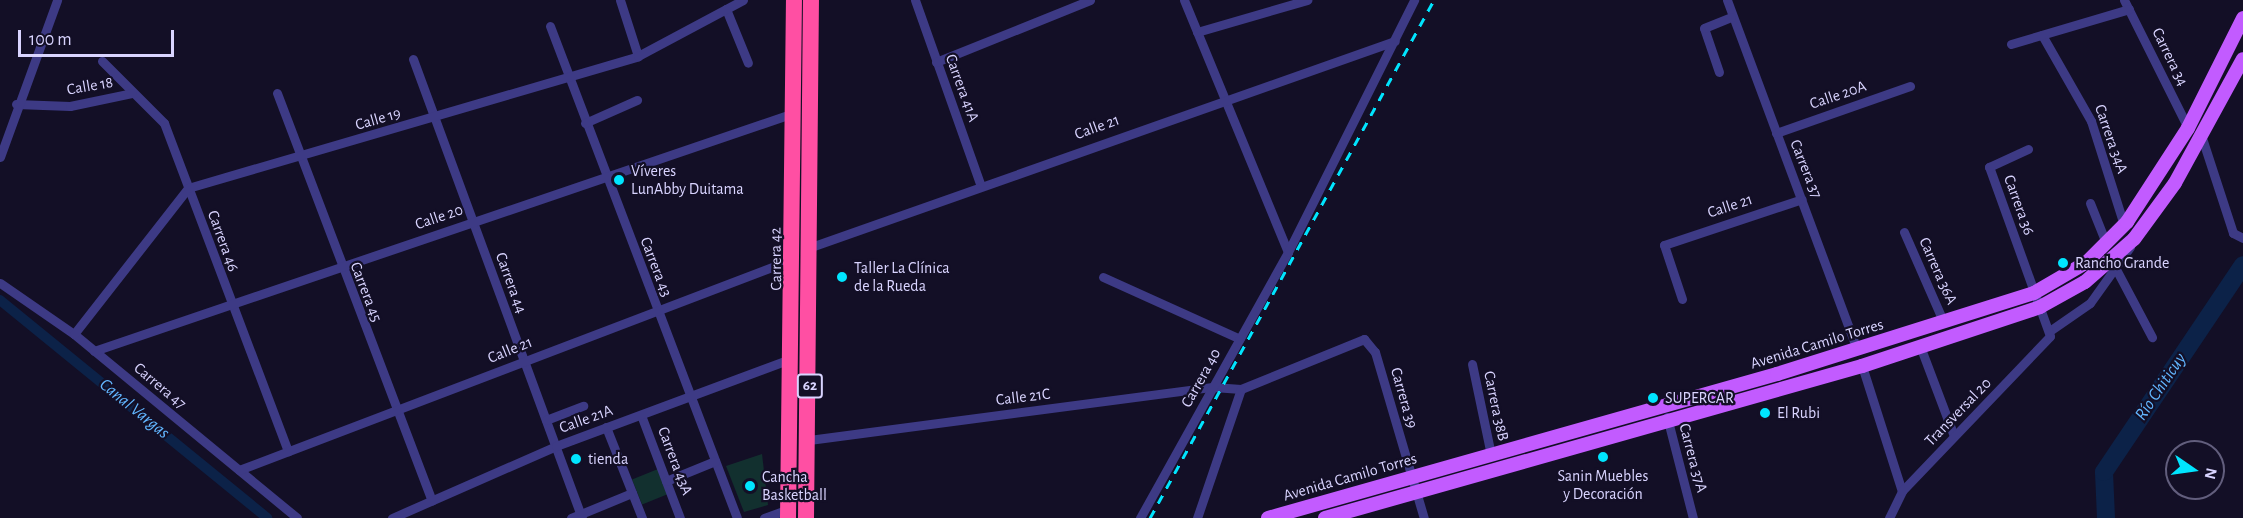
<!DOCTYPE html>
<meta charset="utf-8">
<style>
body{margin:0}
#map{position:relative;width:2243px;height:518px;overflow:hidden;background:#130f26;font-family:"Alegreya Sans",sans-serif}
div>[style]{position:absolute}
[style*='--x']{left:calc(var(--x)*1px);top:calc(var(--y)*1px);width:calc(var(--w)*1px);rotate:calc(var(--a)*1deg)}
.green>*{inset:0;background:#12302f;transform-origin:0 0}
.canal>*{height:10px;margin:-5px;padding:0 5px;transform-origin:5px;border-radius:5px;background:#0c2248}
.river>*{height:18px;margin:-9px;padding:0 9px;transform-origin:9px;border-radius:9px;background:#0c2248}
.street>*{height:9px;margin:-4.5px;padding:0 4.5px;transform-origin:4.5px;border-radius:4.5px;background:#3d3a85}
.primary>*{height:14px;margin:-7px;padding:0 7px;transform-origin:7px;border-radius:7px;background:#c25bff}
.highway>*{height:16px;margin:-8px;padding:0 8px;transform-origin:8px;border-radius:8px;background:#ff4fa3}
.rail>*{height:3px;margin-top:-1.5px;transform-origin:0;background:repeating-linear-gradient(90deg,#00e5ff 0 9px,transparent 0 17px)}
.dots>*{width:16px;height:16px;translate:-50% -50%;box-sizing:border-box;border:3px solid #130f26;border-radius:50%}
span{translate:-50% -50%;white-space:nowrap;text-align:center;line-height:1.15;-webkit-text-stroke:4.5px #130f26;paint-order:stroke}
.shield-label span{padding:2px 4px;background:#130f26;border:2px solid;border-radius:4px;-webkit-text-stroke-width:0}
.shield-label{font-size:15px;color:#d9d4ff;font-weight:700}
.street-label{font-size:16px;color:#d9d4ff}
.poi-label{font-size:16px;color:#d9d4ff}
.left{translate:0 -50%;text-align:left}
.water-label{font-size:18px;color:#62b6ff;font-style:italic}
.north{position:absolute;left:2165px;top:440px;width:60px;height:60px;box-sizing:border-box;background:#130f26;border:2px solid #625e7d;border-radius:50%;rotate:103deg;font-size:16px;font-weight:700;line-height:24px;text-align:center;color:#d9d4ff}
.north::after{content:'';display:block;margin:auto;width:21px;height:27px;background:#00e5ff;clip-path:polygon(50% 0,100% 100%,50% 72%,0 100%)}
.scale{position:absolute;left:18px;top:30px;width:156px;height:27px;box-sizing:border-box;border:3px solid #d9d4ff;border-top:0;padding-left:8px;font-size:18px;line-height:21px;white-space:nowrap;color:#d9d4ff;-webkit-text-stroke:4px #130f26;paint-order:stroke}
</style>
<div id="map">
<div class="green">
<div style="clip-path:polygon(762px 454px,768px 505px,744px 512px,726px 466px)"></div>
<div style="left:658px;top:469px;width:27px;height:28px;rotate:68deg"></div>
</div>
<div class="canal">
<div style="--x:0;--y:300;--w:345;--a:39.2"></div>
</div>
<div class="river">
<div style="--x:2106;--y:518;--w:46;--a:-92.5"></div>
<div style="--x:2104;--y:472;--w:249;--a:-56.1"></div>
</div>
<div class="street">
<div style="--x:620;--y:0;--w:59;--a:72.2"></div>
<div style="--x:915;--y:0;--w:197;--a:70.5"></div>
<div style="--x:1184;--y:0;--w:273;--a:67.6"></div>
<div style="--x:1727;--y:0;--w:372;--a:69.6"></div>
<div style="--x:2124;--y:0;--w:143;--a:63.4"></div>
<div style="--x:726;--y:9;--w:58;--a:67.8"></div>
<div style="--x:550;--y:26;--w:526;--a:69.19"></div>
<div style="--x:1197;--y:32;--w:115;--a:-16.2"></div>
<div style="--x:2042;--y:35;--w:99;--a:60.3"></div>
<div style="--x:2091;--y:121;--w:109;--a:72.4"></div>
<div style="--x:2011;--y:44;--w:123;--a:-16.5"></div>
<div style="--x:413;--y:59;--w:489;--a:69.8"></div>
<div style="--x:102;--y:61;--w:88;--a:45"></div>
<div style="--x:164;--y:123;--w:351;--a:69.3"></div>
<div style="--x:936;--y:62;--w:166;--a:-21.9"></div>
<div style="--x:1719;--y:72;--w:46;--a:-108.8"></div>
<div style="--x:1704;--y:28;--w:29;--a:-22"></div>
<div style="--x:277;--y:93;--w:436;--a:69.2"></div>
<div style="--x:16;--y:104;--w:54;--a:2.1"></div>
<div style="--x:70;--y:106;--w:63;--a:-11.8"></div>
<div style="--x:585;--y:123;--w:57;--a:-23.9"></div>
<div style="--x:1776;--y:133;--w:142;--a:-19.3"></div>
<div style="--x:2202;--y:138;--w:100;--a:71.9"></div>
<div style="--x:2233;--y:233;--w:11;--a:27"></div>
<div style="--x:0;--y:157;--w:167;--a:-70"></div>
<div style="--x:2090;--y:203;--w:43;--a:68.2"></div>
<div style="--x:1904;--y:232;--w:99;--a:66.3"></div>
<div style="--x:811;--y:247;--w:619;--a:-19.43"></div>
<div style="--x:2117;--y:271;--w:75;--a:62.1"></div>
<div style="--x:1103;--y:277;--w:150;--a:24.3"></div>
<div style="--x:0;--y:283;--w:90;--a:34.6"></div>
<div style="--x:74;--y:334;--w:289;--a:39.5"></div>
<div style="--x:1682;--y:299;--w:57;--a:-108.4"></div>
<div style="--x:1664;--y:245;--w:145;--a:-18.4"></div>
<div style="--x:2051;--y:330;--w:47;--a:-34.7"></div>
<div style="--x:2090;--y:303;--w:69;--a:-54.5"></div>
<div style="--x:74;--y:334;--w:185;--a:-52"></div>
<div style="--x:188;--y:188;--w:469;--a:-16.3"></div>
<div style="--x:638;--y:56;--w:119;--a:-28.1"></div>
<div style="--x:1920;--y:346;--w:96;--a:69.3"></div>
<div style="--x:94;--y:351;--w:739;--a:-18.78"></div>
<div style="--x:1472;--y:364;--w:93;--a:78.2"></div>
<div style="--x:1862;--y:366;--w:131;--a:72.3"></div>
<div style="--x:641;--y:415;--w:110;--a:69.3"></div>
<div style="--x:1667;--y:417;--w:104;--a:75.6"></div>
<div style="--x:546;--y:420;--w:40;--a:-21"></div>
<div style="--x:606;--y:427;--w:98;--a:68.4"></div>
<div style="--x:809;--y:440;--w:407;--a:-7.5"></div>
<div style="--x:1213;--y:387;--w:28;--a:4"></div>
<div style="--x:1241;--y:389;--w:133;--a:-22.1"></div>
<div style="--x:1364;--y:339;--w:17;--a:50"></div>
<div style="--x:1375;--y:352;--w:173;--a:73.6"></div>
<div style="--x:239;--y:470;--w:593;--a:-20.85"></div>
<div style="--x:666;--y:481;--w:53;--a:-22.2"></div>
<div style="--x:392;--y:518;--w:179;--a:-23.7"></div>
<div style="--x:556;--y:446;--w:252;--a:-20.4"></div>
<div style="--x:571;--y:518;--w:66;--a:-22.3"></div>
<div style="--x:764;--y:518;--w:27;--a:-20"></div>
<div style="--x:1140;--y:518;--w:304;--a:-60.9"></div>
<div style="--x:1288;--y:252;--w:282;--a:-63.4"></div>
<div style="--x:1197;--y:518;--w:136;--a:-71.2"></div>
<div style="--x:1889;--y:518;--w:30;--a:-64"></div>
<div style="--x:1902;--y:491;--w:214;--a:-46.3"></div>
<div style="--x:2050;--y:336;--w:180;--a:-109.8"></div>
<div style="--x:1989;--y:167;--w:43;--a:-24.8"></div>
</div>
<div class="primary">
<div style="--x:1268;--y:518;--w:529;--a:-15.8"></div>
<div style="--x:1777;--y:374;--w:269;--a:-17.5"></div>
<div style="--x:2034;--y:293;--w:61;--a:-30.3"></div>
<div style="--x:2087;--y:262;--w:57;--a:-45"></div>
<div style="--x:2127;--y:222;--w:112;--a:-57"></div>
<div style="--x:2188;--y:128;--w:123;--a:-63.4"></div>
<div style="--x:1325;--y:518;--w:558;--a:-15.8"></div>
<div style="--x:1862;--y:366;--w:188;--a:-18.3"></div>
<div style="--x:2040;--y:307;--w:51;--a:-29.1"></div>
<div style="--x:2085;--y:282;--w:65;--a:-41.3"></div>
<div style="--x:2134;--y:239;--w:69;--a:-53.8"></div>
<div style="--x:2175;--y:183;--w:141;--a:-61.3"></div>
</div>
<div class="highway">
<div style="--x:788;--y:518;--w:518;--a:-89.34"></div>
<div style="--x:806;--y:518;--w:518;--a:-89.45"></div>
</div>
<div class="rail">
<div style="--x:1150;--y:518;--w:591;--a:-61.27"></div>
</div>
<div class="dots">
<div style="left:619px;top:180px;background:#00e5ff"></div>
<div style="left:2063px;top:263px;background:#00e5ff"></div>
<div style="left:842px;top:277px;background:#00e5ff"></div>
<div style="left:1653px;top:398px;background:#00e5ff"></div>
<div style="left:1765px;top:413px;background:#00e5ff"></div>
<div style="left:1603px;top:457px;background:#00e5ff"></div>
<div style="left:576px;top:459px;background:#00e5ff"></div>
<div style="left:750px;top:486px;background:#00e5ff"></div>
</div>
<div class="shield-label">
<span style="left:810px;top:386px">62</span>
</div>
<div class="street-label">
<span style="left:2170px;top:57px;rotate:64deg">Carrera 34</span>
<span style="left:90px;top:86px;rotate:-10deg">Calle 18</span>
<span style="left:962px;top:88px;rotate:70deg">Carrera 41A</span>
<span style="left:1838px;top:95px;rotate:-19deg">Calle 20A</span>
<span style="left:378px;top:119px;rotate:-16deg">Calle 19</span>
<span style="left:1097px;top:127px;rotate:-20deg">Calle 21</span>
<span style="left:2111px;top:139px;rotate:71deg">Carrera 34A</span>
<span style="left:1806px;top:169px;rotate:68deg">Carrera 37</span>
<span style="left:2019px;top:205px;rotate:70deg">Carrera 36</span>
<span style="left:1730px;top:206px;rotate:-18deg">Calle 21</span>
<span style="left:439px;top:217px;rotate:-19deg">Calle 20</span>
<span style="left:223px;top:241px;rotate:70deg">Carrera 46</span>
<span style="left:776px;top:259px;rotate:-91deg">Carrera 42</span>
<span style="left:656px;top:267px;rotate:69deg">Carrera 43</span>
<span style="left:1938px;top:271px;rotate:66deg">Carrera 36A</span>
<span style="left:511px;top:283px;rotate:70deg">Carrera 44</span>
<span style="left:366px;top:292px;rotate:69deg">Carrera 45</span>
<span style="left:1817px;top:344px;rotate:-17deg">Avenida Camilo Torres</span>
<span style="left:510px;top:350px;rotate:-22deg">Calle 21</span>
<span style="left:1201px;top:378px;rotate:-61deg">Carrera 40</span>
<span style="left:160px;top:386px;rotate:40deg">Carrera 47</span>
<span style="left:1023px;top:397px;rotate:-7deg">Calle 21C</span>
<span style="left:1404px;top:398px;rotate:74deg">Carrera 39</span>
<span style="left:1496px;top:406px;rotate:78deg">Carrera 38B</span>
<span style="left:1958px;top:412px;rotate:-46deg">Transversal 20</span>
<span style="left:586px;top:419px;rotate:-20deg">Calle 21A</span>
<span style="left:1693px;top:458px;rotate:75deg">Carrera 37A</span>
<span style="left:675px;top:461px;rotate:69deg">Carrera 43A</span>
<span style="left:1350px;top:477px;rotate:-16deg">Avenida Camilo Torres</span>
</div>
<div class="poi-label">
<span class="left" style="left:631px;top:180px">Víveres<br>LunAbby Duitama</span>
<span class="left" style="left:2075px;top:263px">Rancho Grande</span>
<span class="left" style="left:854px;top:277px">Taller La Clínica<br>de la Rueda</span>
<span class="left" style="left:1665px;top:398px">SUPERCAR</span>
<span class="left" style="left:1777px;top:413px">El Rubi</span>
<span class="left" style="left:588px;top:459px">tienda</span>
<span style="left:1603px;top:485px">Sanin Muebles<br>y Decoración</span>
<span class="left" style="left:762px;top:486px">Cancha<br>Basketball</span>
</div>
<div class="water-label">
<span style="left:2161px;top:387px;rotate:-56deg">Río Chiticuy</span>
<span style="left:134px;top:409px;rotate:39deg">Canal Vargas</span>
</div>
<div class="north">N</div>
<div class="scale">100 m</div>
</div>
